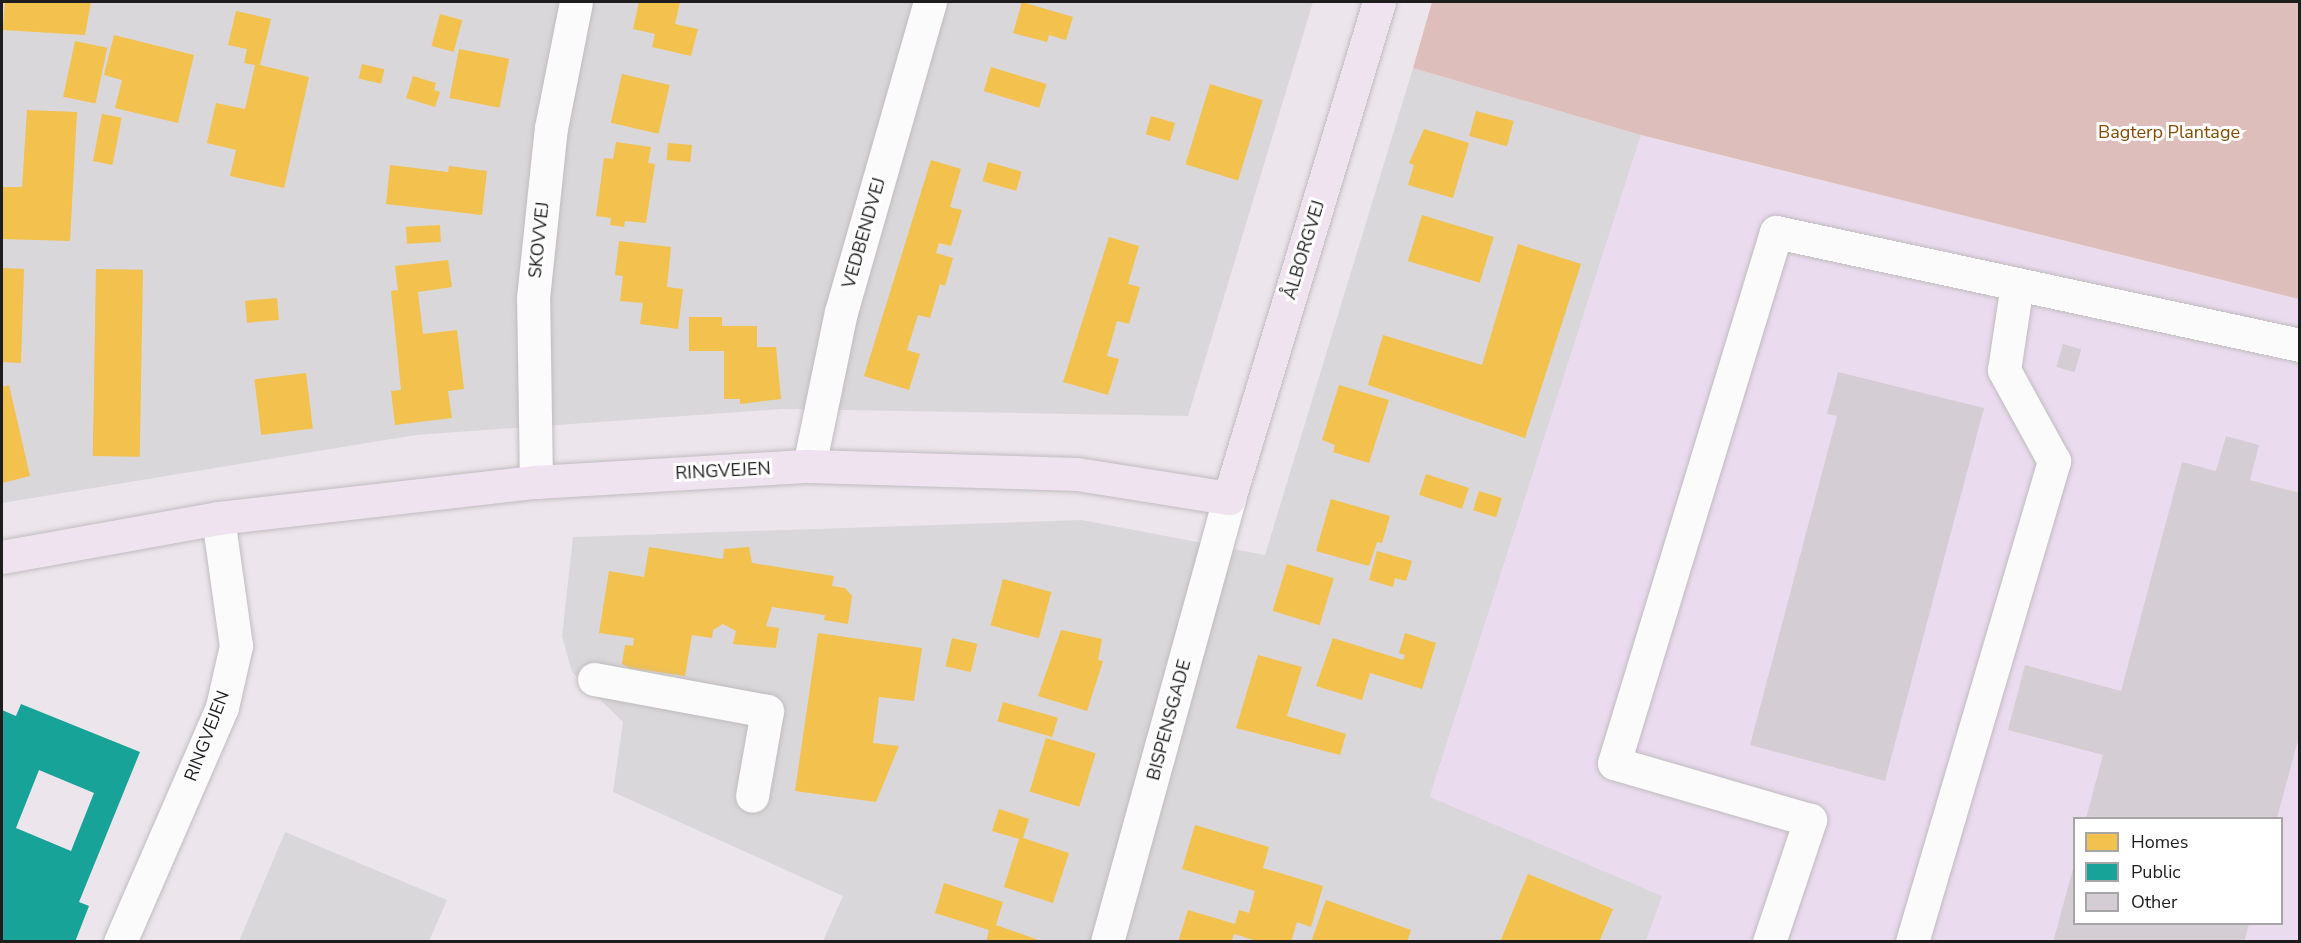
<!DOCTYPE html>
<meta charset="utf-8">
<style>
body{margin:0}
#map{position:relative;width:2301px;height:943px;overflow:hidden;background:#ece5eb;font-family:"Nunito Sans",sans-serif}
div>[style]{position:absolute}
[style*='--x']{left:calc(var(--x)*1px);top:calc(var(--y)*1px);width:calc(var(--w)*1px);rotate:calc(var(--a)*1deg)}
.residential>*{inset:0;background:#dad7da}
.military>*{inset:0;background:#ebdbef}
.forest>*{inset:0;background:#debebb}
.homes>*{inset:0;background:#f2c14e;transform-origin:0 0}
.public>*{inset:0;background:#17a398}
.building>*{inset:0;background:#d4ced4;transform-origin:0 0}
.roads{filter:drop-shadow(0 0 2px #bfbcbe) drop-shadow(0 0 2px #bfbcbe)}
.minor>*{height:33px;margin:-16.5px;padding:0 16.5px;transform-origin:16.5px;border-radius:16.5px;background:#fcfbfc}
.major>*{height:33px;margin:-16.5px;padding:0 16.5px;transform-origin:16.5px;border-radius:16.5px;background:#f0e3f0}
span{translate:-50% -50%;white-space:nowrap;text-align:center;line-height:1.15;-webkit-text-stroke:6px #fff;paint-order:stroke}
.park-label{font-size:18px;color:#844a02}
.street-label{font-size:18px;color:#1d1d1d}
.frame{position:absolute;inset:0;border:3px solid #1d1d1d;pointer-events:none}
.legend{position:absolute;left:2073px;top:817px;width:210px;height:108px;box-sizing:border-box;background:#fff;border:2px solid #a5a5a5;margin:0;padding:8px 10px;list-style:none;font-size:18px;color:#1d1d1d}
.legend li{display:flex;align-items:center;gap:12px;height:30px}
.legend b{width:30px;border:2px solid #a5a5a5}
</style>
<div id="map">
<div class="residential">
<div style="clip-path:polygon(2px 2px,1313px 2px,1188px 416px,783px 409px,416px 435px,2px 503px)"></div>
<div style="clip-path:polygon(1413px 68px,1641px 135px,1430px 796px,1663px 896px,1646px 941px,823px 941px,843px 896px,613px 792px,623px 722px,572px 672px,562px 636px,573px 537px,1082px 520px,1265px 555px)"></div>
<div style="clip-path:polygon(285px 832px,447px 900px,429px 941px,239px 941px)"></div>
</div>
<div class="military">
<div style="clip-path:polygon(evenodd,1641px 135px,2299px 299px,2299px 941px,1646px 941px,1662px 896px,1430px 797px,1641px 135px,2074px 818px,2282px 818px,2282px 924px,2074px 924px,2074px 818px)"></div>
</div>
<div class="forest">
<div style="clip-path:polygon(1432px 2px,2299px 2px,2299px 299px,1641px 135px,1413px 68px)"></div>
</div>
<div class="homes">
<div style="clip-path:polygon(5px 2px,91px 2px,85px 35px,3px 30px)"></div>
<div style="clip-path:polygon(639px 2px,680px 2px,675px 24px,698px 29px,691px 56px,652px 47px,655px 34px,633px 29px)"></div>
<div style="clip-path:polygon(1022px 2px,1073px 17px,1066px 40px,1049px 35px,1047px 42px,1013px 33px)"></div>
<div style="clip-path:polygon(236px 11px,271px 19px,260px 65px,309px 77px,284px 188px,230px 176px,236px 150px,207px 143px,216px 103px,245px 109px,255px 65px,244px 63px,247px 49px,228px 45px)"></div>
<div style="left:440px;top:14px;width:23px;height:33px;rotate:15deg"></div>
<div style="clip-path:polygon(114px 35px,194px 55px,178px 123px,115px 108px,122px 80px,104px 75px)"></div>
<div style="left:75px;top:41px;width:33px;height:57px;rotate:12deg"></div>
<div style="left:459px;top:49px;width:51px;height:50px;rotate:11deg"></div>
<div style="left:362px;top:64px;width:23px;height:15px;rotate:13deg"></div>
<div style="left:991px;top:67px;width:58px;height:25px;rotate:17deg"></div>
<div style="left:622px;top:74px;width:49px;height:50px;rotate:13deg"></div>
<div style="clip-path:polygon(413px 76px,436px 83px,434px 90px,440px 92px,435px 107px,406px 98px)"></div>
<div style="left:1210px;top:84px;width:55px;height:84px;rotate:17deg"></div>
<div style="clip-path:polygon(27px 110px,77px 112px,70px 241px,2px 239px,2px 187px,22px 187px)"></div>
<div style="left:1476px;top:111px;width:39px;height:26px;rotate:15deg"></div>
<div style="left:102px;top:114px;width:20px;height:48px;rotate:11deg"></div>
<div style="left:1151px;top:116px;width:25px;height:19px;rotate:16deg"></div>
<div style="clip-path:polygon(1424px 129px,1469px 143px,1453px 198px,1408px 185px,1414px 165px,1409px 163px)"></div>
<div style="clip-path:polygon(616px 142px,651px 147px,648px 163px,655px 164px,646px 223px,625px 221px,624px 227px,610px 225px,611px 218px,596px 216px,604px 158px,613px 159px)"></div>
<div style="left:668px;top:143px;width:24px;height:17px;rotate:5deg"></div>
<div style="clip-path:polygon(931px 160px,961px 169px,950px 207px,962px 210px,951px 246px,939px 243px,936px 253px,953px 258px,945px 286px,940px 284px,930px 318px,918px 315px,907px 350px,920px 354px,909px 390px,864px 376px)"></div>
<div style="left:988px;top:162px;width:35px;height:20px;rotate:16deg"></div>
<div style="clip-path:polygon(390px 165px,448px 172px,449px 166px,487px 171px,482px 215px,386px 204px)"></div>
<div style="left:1422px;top:215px;width:75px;height:48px;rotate:17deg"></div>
<div style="left:440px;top:225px;width:17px;height:34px;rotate:87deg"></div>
<div style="clip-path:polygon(1109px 237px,1139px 246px,1128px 284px,1140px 287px,1129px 324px,1117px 321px,1107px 356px,1119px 359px,1108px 395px,1063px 382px)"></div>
<div style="clip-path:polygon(619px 241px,671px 247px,667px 287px,683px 289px,678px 329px,640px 324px,643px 303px,620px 301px,623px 276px,615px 275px)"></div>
<div style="clip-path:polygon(1518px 244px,1581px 264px,1525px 438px,1368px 385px,1383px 335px,1482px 365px)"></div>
<div style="clip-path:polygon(448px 260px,452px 287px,418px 292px,423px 334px,457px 330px,464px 389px,448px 391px,452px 418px,395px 425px,391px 391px,401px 390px,391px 291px,398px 290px,395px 266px)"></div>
<div style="clip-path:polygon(2px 268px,24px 269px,21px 363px,2px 362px)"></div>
<div style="left:96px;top:269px;width:47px;height:187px;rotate:1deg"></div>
<div style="left:277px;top:298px;width:22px;height:32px;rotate:85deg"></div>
<div style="clip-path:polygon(689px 317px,722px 317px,722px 326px,757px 326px,757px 347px,776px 347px,781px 399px,740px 404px,740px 399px,724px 399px,724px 351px,689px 351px)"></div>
<div style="left:306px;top:373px;width:56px;height:52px;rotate:83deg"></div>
<div style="clip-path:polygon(9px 385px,30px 476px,2px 483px,2px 387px)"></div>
<div style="clip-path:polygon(1339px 385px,1389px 400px,1369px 463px,1333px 452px,1335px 445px,1322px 440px)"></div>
<div style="left:1426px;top:474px;width:45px;height:22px;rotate:18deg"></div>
<div style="left:1479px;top:491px;width:24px;height:20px;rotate:17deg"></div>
<div style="clip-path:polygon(1331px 499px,1390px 516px,1382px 543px,1377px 542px,1369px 566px,1316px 551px)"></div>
<div style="clip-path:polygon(649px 547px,723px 559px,724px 549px,749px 547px,752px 563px,834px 576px,832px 586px,845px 588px,852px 596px,848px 624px,824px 620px,825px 615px,772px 607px,766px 626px,779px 628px,776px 648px,733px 644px,736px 631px,723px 624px,713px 630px,712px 638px,692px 635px,685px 676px,630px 668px,622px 664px,625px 645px,633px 646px,634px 638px,599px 633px,609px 571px,644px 577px)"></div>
<div style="clip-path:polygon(1377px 551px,1412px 561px,1406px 581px,1395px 578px,1393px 587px,1369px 580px)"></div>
<div style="left:1287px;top:564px;width:49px;height:49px;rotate:17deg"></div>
<div style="left:1003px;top:579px;width:50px;height:48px;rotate:15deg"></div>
<div style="clip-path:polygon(1061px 630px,1102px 639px,1098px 660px,1103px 661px,1087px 711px,1038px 696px)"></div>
<div style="clip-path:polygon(818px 633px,922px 648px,914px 701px,879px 697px,873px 743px,899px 746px,876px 802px,795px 791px)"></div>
<div style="clip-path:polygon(1405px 633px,1436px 643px,1422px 689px,1370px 673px,1362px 700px,1316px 686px,1333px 638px,1403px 660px,1405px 655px,1399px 653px)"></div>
<div style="left:952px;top:638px;width:26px;height:29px;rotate:13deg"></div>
<div style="clip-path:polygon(1258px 655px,1302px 667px,1287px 716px,1346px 734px,1340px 755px,1236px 728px)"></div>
<div style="left:1003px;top:702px;width:57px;height:20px;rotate:16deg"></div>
<div style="left:1046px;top:738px;width:52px;height:56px;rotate:17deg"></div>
<div style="clip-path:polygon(999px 809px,1029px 819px,1023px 838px,1069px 853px,1053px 903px,1004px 887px,1019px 839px,992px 831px)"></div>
<div style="clip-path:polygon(1195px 825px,1269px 847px,1263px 868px,1323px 886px,1311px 927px,1297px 922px,1291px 942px,1260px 942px,1234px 934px,1231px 942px,1178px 942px,1188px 910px,1235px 924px,1239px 910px,1249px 913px,1255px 891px,1182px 869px)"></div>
<div style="clip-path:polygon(1528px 874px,1613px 909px,1599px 942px,1500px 942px)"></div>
<div style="clip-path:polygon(944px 883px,1003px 902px,996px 925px,1044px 942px,986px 942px,989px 930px,935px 913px)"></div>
<div style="clip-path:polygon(1326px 900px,1411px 930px,1407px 942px,1311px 942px)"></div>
</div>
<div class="public">
<div style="clip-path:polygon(evenodd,21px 704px,140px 752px,79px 902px,89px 906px,75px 942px,2px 942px,2px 710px,16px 716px,21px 704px,39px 770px,94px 793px,71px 851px,16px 828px,39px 770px)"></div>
</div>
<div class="building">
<div style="left:2063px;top:344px;width:19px;height:24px;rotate:16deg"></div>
<div style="clip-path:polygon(1838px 372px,1984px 408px,1885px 781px,1750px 745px,1837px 416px,1827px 414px)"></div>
<div style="clip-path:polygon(2226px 436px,2259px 445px,2250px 480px,2300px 493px,2300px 733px,2277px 818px,2086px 818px,2103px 755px,2008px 730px,2025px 665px,2121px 691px,2182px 462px,2216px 471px)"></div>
<div style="clip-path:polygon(2074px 865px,2074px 924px,2249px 924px,2244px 942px,2053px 942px)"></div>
</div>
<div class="roads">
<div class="minor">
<div style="--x:809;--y:466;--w:157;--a:-78.3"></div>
<div style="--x:841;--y:312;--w:323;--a:-74"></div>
<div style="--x:536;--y:482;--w:184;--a:-90.9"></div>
<div style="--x:533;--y:298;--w:171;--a:-84"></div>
<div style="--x:551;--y:128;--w:128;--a:-78.8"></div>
<div style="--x:594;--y:679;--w:176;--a:10.5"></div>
<div style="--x:767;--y:711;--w:86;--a:100"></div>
<div style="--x:120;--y:942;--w:256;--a:-66.5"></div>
<div style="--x:222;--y:707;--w:63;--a:-77.1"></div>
<div style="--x:236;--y:646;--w:129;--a:-98"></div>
<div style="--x:1107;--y:942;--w:460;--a:-74.6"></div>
<div style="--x:1769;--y:942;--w:129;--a:-71.4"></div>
<div style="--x:1810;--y:820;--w:204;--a:-163.8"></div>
<div style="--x:1614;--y:763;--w:555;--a:-73.03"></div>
<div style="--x:1776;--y:232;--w:536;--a:12.17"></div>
<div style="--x:1912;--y:942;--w:502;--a:-73.55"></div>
<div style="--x:2054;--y:461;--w:104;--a:-118.8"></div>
<div style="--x:2004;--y:370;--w:87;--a:-81.4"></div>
</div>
<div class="major">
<div style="--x:2;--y:557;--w:219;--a:-10.2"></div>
<div style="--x:218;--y:518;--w:320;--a:-6.5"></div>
<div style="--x:536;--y:482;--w:273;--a:-3.4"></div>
<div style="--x:809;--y:466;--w:268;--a:1.7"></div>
<div style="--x:1077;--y:474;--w:154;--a:9"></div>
<div style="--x:1229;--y:498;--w:518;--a:-73.17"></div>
</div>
</div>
<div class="park-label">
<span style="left:2169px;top:132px">Bagterp Plantage</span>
</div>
<div class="street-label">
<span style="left:864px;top:233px;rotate:-74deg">VEDBENDVEJ</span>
<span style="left:539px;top:240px;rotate:-84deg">SKOVVEJ</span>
<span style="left:1304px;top:250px;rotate:-73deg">ÅLBORGVEJ</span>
<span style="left:723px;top:471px;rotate:-3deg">RINGVEJEN</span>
<span style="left:1169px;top:720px;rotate:-75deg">BISPENSGADE</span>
<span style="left:207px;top:736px;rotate:-69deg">RINGVEJEN</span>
</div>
<div class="frame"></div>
<ul class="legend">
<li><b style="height:16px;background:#f2c14e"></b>Homes</li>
<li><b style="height:16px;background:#17a398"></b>Public</li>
<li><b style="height:16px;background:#d4ced4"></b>Other</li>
</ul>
</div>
